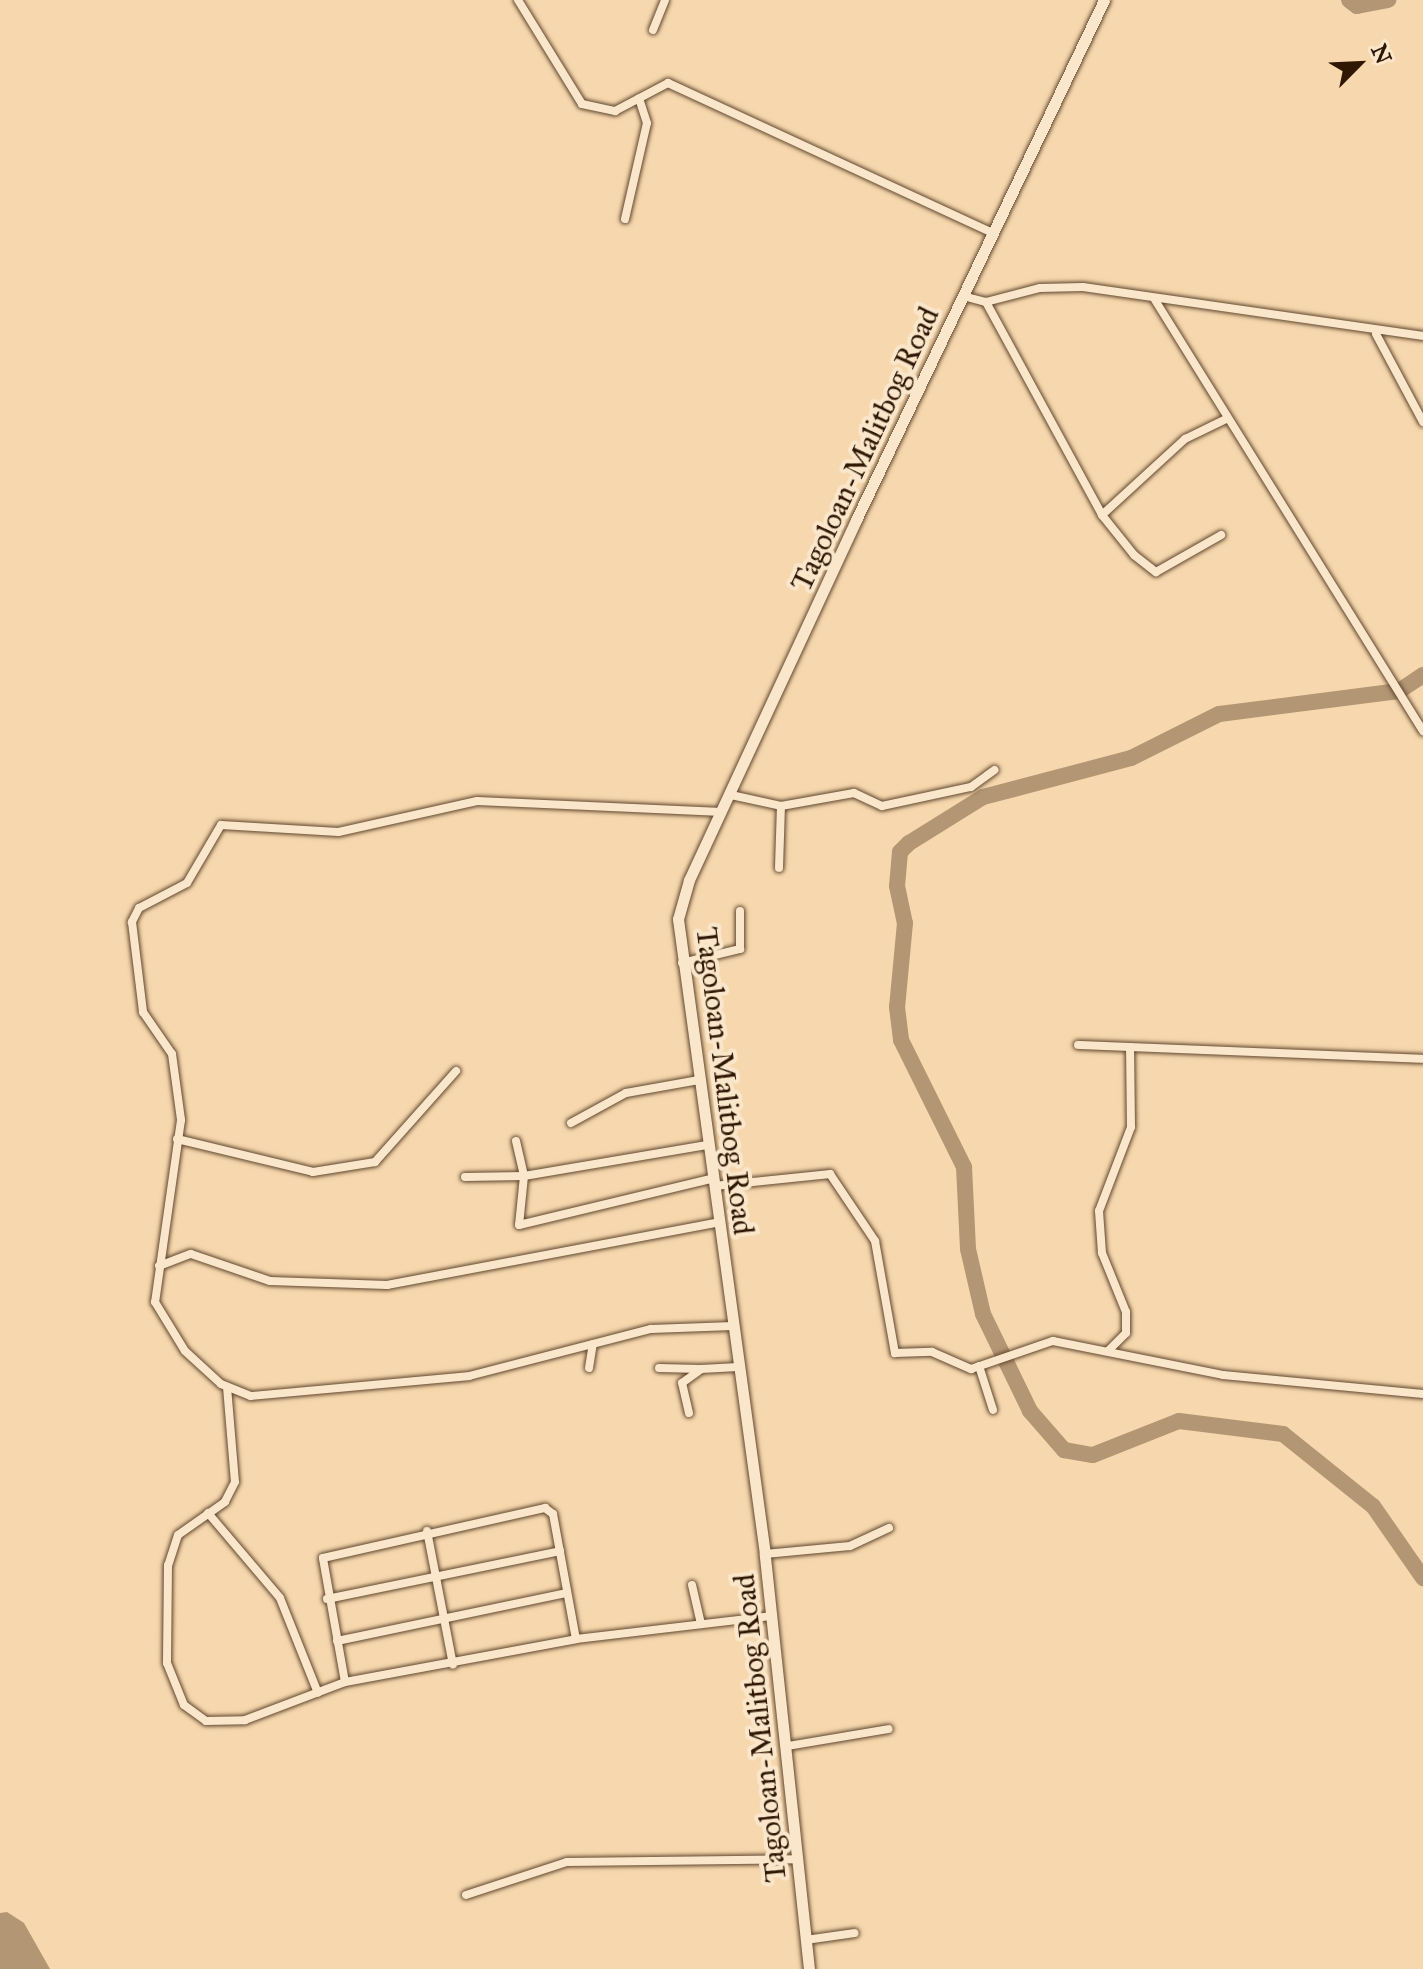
<!DOCTYPE html>
<style>
body{margin:0}
#map{position:relative;width:1423px;height:1969px;overflow:hidden;background:#f7d8ae;font-family:"IM FELL Great Primer",serif}
div>[style]{position:absolute}
[style*='--x']{left:calc(var(--x)*1px);top:calc(var(--y)*1px);width:calc(var(--w)*1px);rotate:calc(var(--a)*1deg)}
.water>*{inset:0;background:#b39674}
.river>*{height:16px;margin:-8px;padding:0 8px;transform-origin:8px;border-radius:8px;background:#b39674}
.roads{filter:drop-shadow(0 0 2px #61472e) drop-shadow(0 0 2px #61472e)}
.minor>*{height:8px;margin:-4px;padding:0 4px;transform-origin:4px;border-radius:4px;background:#fae6ca}
.secondary>*{height:11px;margin:-5.5px;padding:0 5.5px;transform-origin:5.5px;border-radius:5.5px;background:#fae6ca}
span{translate:-50% -50%;white-space:nowrap;text-align:center;line-height:1.15;-webkit-text-stroke:8px #fae6ca;paint-order:stroke}
.street-label{font-size:30px;color:#2f1704}
.north{position:absolute;left:1319px;top:24px;width:80px;height:80px;-webkit-text-stroke:6px #fae6ca;paint-order:stroke;rotate:66deg;font-size:22px;font-weight:700;line-height:32px;text-align:center;color:#2f1704}
.north::after{content:'';display:block;margin:auto;width:28px;height:36px;background:#2f1704;clip-path:polygon(50% 0,100% 100%,50% 72%,0 100%)}
</style>
<div id="map">
<div class="water">
<div style="clip-path:polygon(7px 1912px,24px 1923px,50px 1969px,0 1969px,0 1913px)"></div>
</div>
<div class="river">
<div style="--x:1349;--y:0;--w:10;--a:37"></div>
<div style="--x:1357;--y:6;--w:32;--a:-11"></div>
<div style="--x:1423;--y:675;--w:29;--a:146"></div>
<div style="--x:1399;--y:691;--w:181;--a:172.7"></div>
<div style="--x:1219;--y:714;--w:98;--a:153.4"></div>
<div style="--x:1131;--y:758;--w:153;--a:165.2"></div>
<div style="--x:983;--y:797;--w:87;--a:148.1"></div>
<div style="--x:909;--y:843;--w:13;--a:135"></div>
<div style="--x:900;--y:852;--w:34;--a:95"></div>
<div style="--x:897;--y:886;--w:38;--a:78"></div>
<div style="--x:905;--y:923;--w:84;--a:95.4"></div>
<div style="--x:897;--y:1007;--w:33;--a:83"></div>
<div style="--x:901;--y:1040;--w:142;--a:63.6"></div>
<div style="--x:964;--y:1167;--w:82;--a:87.2"></div>
<div style="--x:968;--y:1249;--w:67;--a:77"></div>
<div style="--x:983;--y:1314;--w:108;--a:64.1"></div>
<div style="--x:1030;--y:1411;--w:52;--a:48.9"></div>
<div style="--x:1064;--y:1450;--w:29;--a:10"></div>
<div style="--x:1093;--y:1455;--w:92;--a:-21.6"></div>
<div style="--x:1179;--y:1421;--w:105;--a:7.1"></div>
<div style="--x:1283;--y:1434;--w:115;--a:38.7"></div>
<div style="--x:1373;--y:1506;--w:88;--a:55.2"></div>
</div>
<div class="roads">
<div class="minor">
<div style="--x:518;--y:0;--w:122;--a:58.4"></div>
<div style="--x:582;--y:104;--w:34;--a:12"></div>
<div style="--x:615;--y:111;--w:60;--a:-27.8"></div>
<div style="--x:668;--y:83;--w:358;--a:24.8"></div>
<div style="--x:653;--y:30;--w:32;--a:-68"></div>
<div style="--x:625;--y:219;--w:98;--a:-77.1"></div>
<div style="--x:647;--y:123;--w:26;--a:-108"></div>
<div style="--x:963;--y:296;--w:24;--a:15"></div>
<div style="--x:986;--y:302;--w:56;--a:-14.5"></div>
<div style="--x:1040;--y:288;--w:43;--a:-1.3"></div>
<div style="--x:1083;--y:287;--w:344;--a:8.2"></div>
<div style="--x:1155;--y:300;--w:508;--a:58.13"></div>
<div style="--x:986;--y:302;--w:243;--a:61.4"></div>
<div style="--x:1102;--y:515;--w:51;--a:51.3"></div>
<div style="--x:1134;--y:555;--w:28;--a:38"></div>
<div style="--x:1156;--y:572;--w:75;--a:-29.6"></div>
<div style="--x:1376;--y:334;--w:100;--a:61.9"></div>
<div style="--x:1102;--y:515;--w:113;--a:-42.5"></div>
<div style="--x:1185;--y:439;--w:46;--a:-26"></div>
<div style="--x:731;--y:795;--w:51;--a:12.4"></div>
<div style="--x:781;--y:806;--w:74;--a:-10.1"></div>
<div style="--x:854;--y:793;--w:31;--a:25"></div>
<div style="--x:882;--y:806;--w:91;--a:-12.1"></div>
<div style="--x:971;--y:787;--w:29;--a:-36"></div>
<div style="--x:722;--y:812;--w:245;--a:-177.4"></div>
<div style="--x:477;--y:801;--w:142;--a:167.4"></div>
<div style="--x:338;--y:832;--w:117;--a:-176.6"></div>
<div style="--x:221;--y:825;--w:67;--a:120.4"></div>
<div style="--x:187;--y:883;--w:54;--a:152.5"></div>
<div style="--x:139;--y:908;--w:16;--a:117"></div>
<div style="--x:132;--y:922;--w:91;--a:83"></div>
<div style="--x:143;--y:1012;--w:51;--a:55.4"></div>
<div style="--x:172;--y:1054;--w:67;--a:82.2"></div>
<div style="--x:181;--y:1120;--w:184;--a:98.1"></div>
<div style="--x:155;--y:1302;--w:57;--a:58.5"></div>
<div style="--x:185;--y:1351;--w:49;--a:42.5"></div>
<div style="--x:221;--y:1384;--w:32;--a:22"></div>
<div style="--x:251;--y:1396;--w:219;--a:-5.2"></div>
<div style="--x:469;--y:1376;--w:188;--a:-14.5"></div>
<div style="--x:651;--y:1329;--w:82;--a:-2.1"></div>
<div style="--x:779;--y:868;--w:62;--a:-88.2"></div>
<div style="--x:682;--y:963;--w:60;--a:-13.6"></div>
<div style="--x:740;--y:949;--w:38;--a:-90"></div>
<div style="--x:1078;--y:1045;--w:345;--a:2.3"></div>
<div style="--x:571;--y:1123;--w:63;--a:-28.6"></div>
<div style="--x:626;--y:1093;--w:74;--a:-10.1"></div>
<div style="--x:177;--y:1139;--w:140;--a:13.6"></div>
<div style="--x:313;--y:1172;--w:63;--a:-9.2"></div>
<div style="--x:375;--y:1162;--w:122;--a:-48.3"></div>
<div style="--x:516;--y:1141;--w:36;--a:77"></div>
<div style="--x:524;--y:1176;--w:49;--a:95.8"></div>
<div style="--x:519;--y:1225;--w:197;--a:-13.5"></div>
<div style="--x:465;--y:1177;--w:59;--a:-1"></div>
<div style="--x:524;--y:1176;--w:187;--a:-9.6"></div>
<div style="--x:714;--y:1186;--w:117;--a:-5.9"></div>
<div style="--x:830;--y:1174;--w:81;--a:56.1"></div>
<div style="--x:875;--y:1241;--w:114;--a:79.9"></div>
<div style="--x:895;--y:1353;--w:37;--a:-2"></div>
<div style="--x:932;--y:1352;--w:43;--a:23.6"></div>
<div style="--x:971;--y:1369;--w:87;--a:-18.9"></div>
<div style="--x:1053;--y:1341;--w:173;--a:11.3"></div>
<div style="--x:1223;--y:1375;--w:201;--a:5.4"></div>
<div style="--x:159;--y:1266;--w:34;--a:-21"></div>
<div style="--x:191;--y:1254;--w:83;--a:18.9"></div>
<div style="--x:270;--y:1281;--w:117;--a:2"></div>
<div style="--x:387;--y:1285;--w:338;--a:-10.7"></div>
<div style="--x:1108;--y:1351;--w:25;--a:-45"></div>
<div style="--x:1126;--y:1333;--w:21;--a:-90"></div>
<div style="--x:1126;--y:1312;--w:64;--a:-112.1"></div>
<div style="--x:1102;--y:1253;--w:42;--a:-94.1"></div>
<div style="--x:1099;--y:1211;--w:90;--a:-69.1"></div>
<div style="--x:1131;--y:1127;--w:80;--a:-90.7"></div>
<div style="--x:979;--y:1366;--w:46;--a:72.3"></div>
<div style="--x:589;--y:1368;--w:24;--a:-81"></div>
<div style="--x:659;--y:1368;--w:42;--a:1.4"></div>
<div style="--x:227;--y:1387;--w:95;--a:85.2"></div>
<div style="--x:235;--y:1482;--w:22;--a:117"></div>
<div style="--x:225;--y:1502;--w:57;--a:144.9"></div>
<div style="--x:178;--y:1535;--w:32;--a:108"></div>
<div style="--x:168;--y:1565;--w:98;--a:90.6"></div>
<div style="--x:167;--y:1663;--w:45;--a:68"></div>
<div style="--x:184;--y:1705;--w:27;--a:36"></div>
<div style="--x:206;--y:1721;--w:39;--a:-1"></div>
<div style="--x:245;--y:1720;--w:107;--a:-20.8"></div>
<div style="--x:345;--y:1682;--w:235;--a:-10.5"></div>
<div style="--x:576;--y:1639;--w:196;--a:-6.7"></div>
<div style="--x:689;--y:1413;--w:31;--a:-103"></div>
<div style="--x:682;--y:1383;--w:24;--a:-36"></div>
<div style="--x:701;--y:1369;--w:37;--a:-3"></div>
<div style="--x:208;--y:1513;--w:111;--a:49.7"></div>
<div style="--x:280;--y:1598;--w:102;--a:68.2"></div>
<div style="--x:427;--y:1531;--w:136;--a:79"></div>
<div style="--x:765;--y:1554;--w:85;--a:-5.4"></div>
<div style="--x:850;--y:1546;--w:43;--a:-24.8"></div>
<div style="--x:692;--y:1585;--w:40;--a:77"></div>
<div style="--x:327;--y:1599;--w:238;--a:-11.6"></div>
<div style="--x:337;--y:1641;--w:235;--a:-11.8"></div>
<div style="--x:345;--y:1682;--w:126;--a:-100.1"></div>
<div style="--x:323;--y:1558;--w:228;--a:-12.7"></div>
<div style="--x:545;--y:1508;--w:10;--a:37"></div>
<div style="--x:553;--y:1514;--w:127;--a:79.6"></div>
<div style="--x:788;--y:1746;--w:102;--a:-9.6"></div>
<div style="--x:466;--y:1895;--w:106;--a:-18.1"></div>
<div style="--x:567;--y:1862;--w:232;--a:-0.7"></div>
<div style="--x:806;--y:1940;--w:49;--a:-8.1"></div>
</div>
<div class="secondary">
<div style="--x:809;--y:1969;--w:417;--a:-96.1"></div>
<div style="--x:765;--y:1554;--w:641;--a:-97.8"></div>
<div style="--x:678;--y:919;--w:41;--a:-74.2"></div>
<div style="--x:689;--y:880;--w:397;--a:-65.1"></div>
<div style="--x:856;--y:520;--w:576;--a:-64.5"></div>
</div>
</div>
<div class="street-label">
<span style="left:865px;top:449px;rotate:-65deg">Tagoloan-Malitbog Road</span>
<span style="left:725px;top:1081px;rotate:83deg">Tagoloan-Malitbog Road</span>
<span style="left:760px;top:1728px;rotate:-96deg">Tagoloan-Malitbog Road</span>
</div>
<div class="north">N</div>
</div>
